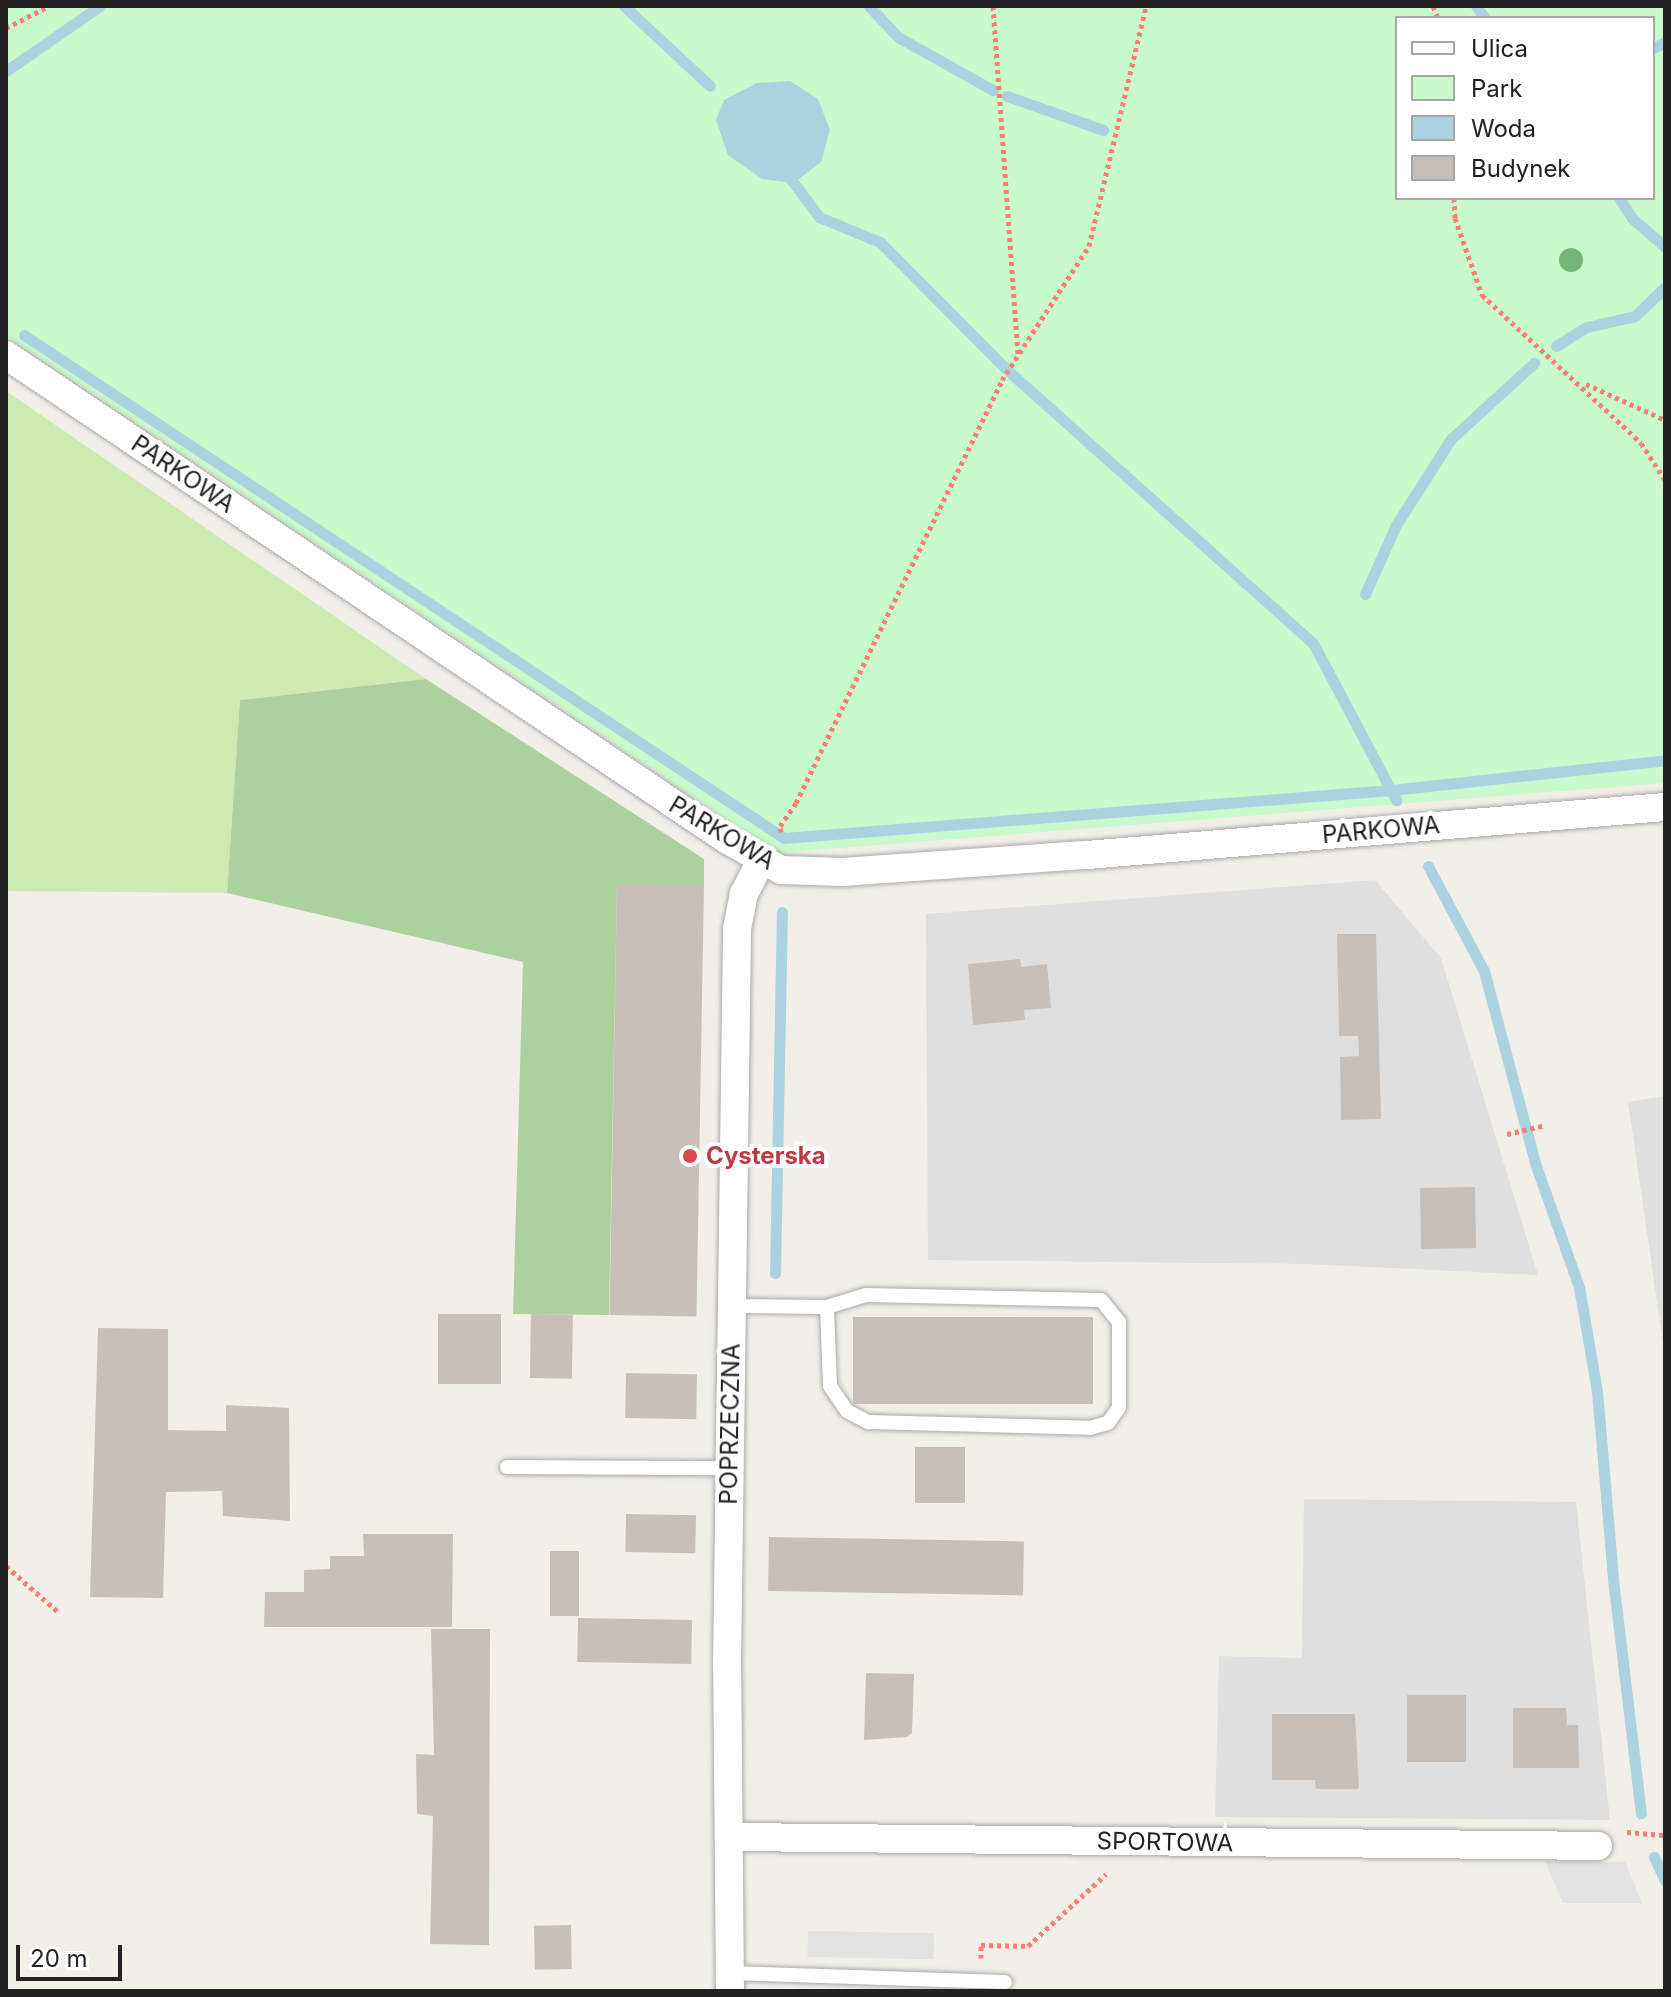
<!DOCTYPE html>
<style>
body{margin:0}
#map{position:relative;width:1671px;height:1997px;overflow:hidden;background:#f2efe9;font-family:Inter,sans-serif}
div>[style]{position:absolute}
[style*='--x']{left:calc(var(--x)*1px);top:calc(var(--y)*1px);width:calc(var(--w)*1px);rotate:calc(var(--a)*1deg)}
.residential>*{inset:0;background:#e0dfdf}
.grass>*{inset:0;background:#cdebb0}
.forest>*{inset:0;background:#add19e}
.park>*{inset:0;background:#c8facc}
.parking>*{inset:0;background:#e2e2e2;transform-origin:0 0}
.water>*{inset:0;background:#aad3df}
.stream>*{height:11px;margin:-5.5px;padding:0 5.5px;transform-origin:5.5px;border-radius:5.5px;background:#aad3df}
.building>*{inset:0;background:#c7bfb8;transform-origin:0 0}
.path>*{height:5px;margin-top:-2.5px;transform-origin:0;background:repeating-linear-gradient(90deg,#fa8072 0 4px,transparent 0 8px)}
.roads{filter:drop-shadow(0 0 2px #a9a9a9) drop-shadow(0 0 2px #a9a9a9)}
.lane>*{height:14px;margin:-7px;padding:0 7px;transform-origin:7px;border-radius:7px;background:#fff}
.street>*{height:28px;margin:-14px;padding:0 14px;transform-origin:14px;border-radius:14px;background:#fff}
.trees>*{width:24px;height:24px;margin:-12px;border-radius:50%;background:#74b475}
.dots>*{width:22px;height:22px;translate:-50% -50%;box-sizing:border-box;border:4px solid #fff;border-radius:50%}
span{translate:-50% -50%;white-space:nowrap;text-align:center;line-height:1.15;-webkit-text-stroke:8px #fff;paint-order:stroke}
.street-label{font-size:24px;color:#222}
.health-label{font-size:24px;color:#be3a42;font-weight:700}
.left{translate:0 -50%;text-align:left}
.frame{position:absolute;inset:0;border:8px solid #222;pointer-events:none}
.legend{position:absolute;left:1395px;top:16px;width:260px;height:184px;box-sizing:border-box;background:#fff;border:2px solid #a7a7a7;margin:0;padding:10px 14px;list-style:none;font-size:24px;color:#222}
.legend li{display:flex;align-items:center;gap:16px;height:40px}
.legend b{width:40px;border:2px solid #a7a7a7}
.scale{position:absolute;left:16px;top:1945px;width:106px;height:36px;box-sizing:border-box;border:4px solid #222;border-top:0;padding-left:10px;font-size:24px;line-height:28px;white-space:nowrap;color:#222;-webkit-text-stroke:6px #fff;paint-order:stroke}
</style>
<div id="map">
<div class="residential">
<div style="clip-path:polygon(1375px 880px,1441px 958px,1538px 1275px,1307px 1264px,928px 1260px,926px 914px)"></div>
<div style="clip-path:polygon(1665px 1096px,1665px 1356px,1628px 1102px)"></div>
<div style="clip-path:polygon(1304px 1499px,1576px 1502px,1610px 1820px,1215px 1817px,1219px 1656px,1302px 1658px)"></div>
</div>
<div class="grass">
<div style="clip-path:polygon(6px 391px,426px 679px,240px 700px,227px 893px,6px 891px)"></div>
</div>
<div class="forest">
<div style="clip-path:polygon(426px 679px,704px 859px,704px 886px,617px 885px,609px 1315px,513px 1314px,523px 962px,227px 893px,240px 700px)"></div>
</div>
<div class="park">
<div style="clip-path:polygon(evenodd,6px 6px,1665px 6px,1665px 783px,776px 853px,6px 335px,6px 6px,1397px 18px,1653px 18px,1653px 198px,1397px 198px,1397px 18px)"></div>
</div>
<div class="parking">
<div style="clip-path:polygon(1545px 1861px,1625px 1862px,1642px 1903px,1563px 1903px)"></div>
<div style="left:808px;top:1931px;width:126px;height:26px;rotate:1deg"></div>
</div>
<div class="water">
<div style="clip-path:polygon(790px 81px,818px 99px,830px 130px,821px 162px,794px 183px,762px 179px,728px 155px,716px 120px,724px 100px,757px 83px)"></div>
</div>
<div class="stream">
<div style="--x:624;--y:6;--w:117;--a:42.9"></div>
<div style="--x:869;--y:6;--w:42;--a:46.9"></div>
<div style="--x:898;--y:37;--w:109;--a:29.2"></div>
<div style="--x:1476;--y:6;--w:15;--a:53"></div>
<div style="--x:1653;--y:48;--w:13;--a:-27"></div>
<div style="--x:6;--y:71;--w:114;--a:-34.7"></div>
<div style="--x:1007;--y:96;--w:102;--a:19.5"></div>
<div style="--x:787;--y:174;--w:54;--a:53.3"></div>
<div style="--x:819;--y:217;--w:66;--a:22.3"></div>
<div style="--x:880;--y:242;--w:176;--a:45.2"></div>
<div style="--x:1004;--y:367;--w:414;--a:41.8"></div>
<div style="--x:1313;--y:643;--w:178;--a:62.1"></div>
<div style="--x:1619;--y:198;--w:24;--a:57"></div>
<div style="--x:1632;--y:218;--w:44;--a:41.3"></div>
<div style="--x:24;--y:335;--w:911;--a:33.5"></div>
<div style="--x:784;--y:838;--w:609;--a:-4.52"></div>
<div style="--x:1391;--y:790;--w:276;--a:-6.2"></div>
<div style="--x:1556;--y:346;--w:36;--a:-32"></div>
<div style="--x:1587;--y:327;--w:49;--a:-12.9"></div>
<div style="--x:1635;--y:316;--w:42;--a:-44"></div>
<div style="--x:1365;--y:594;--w:76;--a:-65.8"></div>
<div style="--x:1396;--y:525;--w:102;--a:-57.4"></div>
<div style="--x:1451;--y:439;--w:113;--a:-42.5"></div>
<div style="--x:1428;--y:866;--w:119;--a:61.9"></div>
<div style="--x:1484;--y:971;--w:199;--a:75.1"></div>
<div style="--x:1535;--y:1163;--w:132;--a:70.5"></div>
<div style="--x:1579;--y:1287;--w:106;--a:80.2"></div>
<div style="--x:1597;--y:1391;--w:189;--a:85.1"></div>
<div style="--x:1613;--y:1579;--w:236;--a:83.2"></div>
<div style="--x:775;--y:1273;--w:361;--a:-88.9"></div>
<div style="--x:1654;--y:1857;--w:26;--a:65"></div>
</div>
<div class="building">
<div style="left:617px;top:884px;width:87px;height:431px;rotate:1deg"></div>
<div style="clip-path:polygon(1337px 934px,1376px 934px,1381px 1119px,1341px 1120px,1340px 1057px,1359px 1056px,1358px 1036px,1339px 1036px)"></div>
<div style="clip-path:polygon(1020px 959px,1021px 967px,1047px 964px,1051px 1008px,1024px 1010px,1025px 1020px,973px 1025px,968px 964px)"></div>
<div style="left:1475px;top:1187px;width:61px;height:55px;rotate:89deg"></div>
<div style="left:438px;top:1314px;width:63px;height:70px"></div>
<div style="left:531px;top:1314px;width:42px;height:64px;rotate:1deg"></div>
<div style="left:853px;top:1317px;width:240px;height:87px"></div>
<div style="clip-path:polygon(98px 1328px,168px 1329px,168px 1430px,226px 1431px,226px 1405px,289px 1408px,290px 1521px,223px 1516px,222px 1491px,166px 1492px,163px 1598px,90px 1597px)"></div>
<div style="left:626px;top:1373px;width:71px;height:45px;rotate:1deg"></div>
<div style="left:915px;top:1447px;width:50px;height:56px"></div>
<div style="left:626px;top:1514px;width:70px;height:38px;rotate:1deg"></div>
<div style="clip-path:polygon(363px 1534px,453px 1534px,452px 1627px,264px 1627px,265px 1592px,304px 1592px,304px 1570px,330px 1569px,330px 1556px,364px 1556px)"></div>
<div style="left:769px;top:1537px;width:255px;height:54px;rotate:1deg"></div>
<div style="left:550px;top:1551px;width:29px;height:65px"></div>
<div style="left:578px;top:1618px;width:114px;height:44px;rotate:1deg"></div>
<div style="clip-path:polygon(431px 1629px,490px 1629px,489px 1945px,430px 1944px,433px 1816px,417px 1814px,416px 1754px,434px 1755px)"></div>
<div style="clip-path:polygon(866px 1673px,914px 1674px,912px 1733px,907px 1737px,864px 1740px)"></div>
<div style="left:1407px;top:1695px;width:59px;height:67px"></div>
<div style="clip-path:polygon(1513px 1708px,1566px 1708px,1567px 1725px,1578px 1725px,1579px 1768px,1513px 1768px)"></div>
<div style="clip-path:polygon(1272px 1714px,1355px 1714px,1359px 1789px,1316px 1789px,1315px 1780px,1272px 1780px)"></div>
<div style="left:571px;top:1925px;width:44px;height:37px;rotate:89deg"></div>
</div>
<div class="path">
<div style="--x:993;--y:6;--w:350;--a:85.9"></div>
<div style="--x:1433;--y:6;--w:13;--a:67"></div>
<div style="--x:6;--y:28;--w:48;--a:-27.1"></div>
<div style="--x:1454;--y:198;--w:20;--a:87"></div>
<div style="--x:1455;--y:218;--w:82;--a:70.7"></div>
<div style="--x:1482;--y:295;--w:217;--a:42.9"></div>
<div style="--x:1641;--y:443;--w:44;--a:57"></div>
<div style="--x:1586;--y:384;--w:87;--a:24.5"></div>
<div style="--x:781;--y:832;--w:6;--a:-99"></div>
<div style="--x:780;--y:826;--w:28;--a:-55"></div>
<div style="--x:796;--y:803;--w:470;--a:-64"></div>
<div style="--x:1002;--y:380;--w:160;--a:-57"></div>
<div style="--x:1089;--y:246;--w:247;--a:-76.6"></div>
<div style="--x:1507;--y:1134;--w:39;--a:-13"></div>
<div style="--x:6;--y:1566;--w:68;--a:41.4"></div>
<div style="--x:1627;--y:1832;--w:38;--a:5"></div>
<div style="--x:981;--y:1958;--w:13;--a:-90"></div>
<div style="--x:981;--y:1945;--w:47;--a:1.2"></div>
<div style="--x:1028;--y:1946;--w:106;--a:-42.7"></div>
</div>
<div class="roads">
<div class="lane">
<div style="--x:733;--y:1306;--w:94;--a:0.6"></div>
<div style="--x:827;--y:1307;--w:79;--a:87.8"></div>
<div style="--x:830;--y:1386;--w:30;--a:56"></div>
<div style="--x:847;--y:1411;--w:24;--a:28"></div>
<div style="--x:868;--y:1422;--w:222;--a:1.5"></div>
<div style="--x:1090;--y:1428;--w:19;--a:-16"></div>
<div style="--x:1108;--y:1423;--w:19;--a:-55"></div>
<div style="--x:1119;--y:1407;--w:85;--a:-90"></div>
<div style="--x:1119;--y:1322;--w:28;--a:-129"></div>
<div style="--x:1101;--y:1300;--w:235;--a:-178.8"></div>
<div style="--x:866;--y:1295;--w:41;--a:162.9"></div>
<div style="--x:507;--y:1467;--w:222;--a:0.3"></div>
<div style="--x:731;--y:1973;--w:274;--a:1.9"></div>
</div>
<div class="street">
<div style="--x:6;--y:355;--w:868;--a:33.91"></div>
<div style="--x:726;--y:839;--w:63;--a:29.4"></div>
<div style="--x:781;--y:870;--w:61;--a:1.9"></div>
<div style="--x:842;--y:872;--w:246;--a:-4"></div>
<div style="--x:1087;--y:855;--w:580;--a:-4.75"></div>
<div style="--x:731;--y:1837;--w:867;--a:0.59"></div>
<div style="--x:730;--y:1991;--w:324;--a:-90.5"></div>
<div style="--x:727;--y:1667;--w:738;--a:-89.22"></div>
<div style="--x:737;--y:929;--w:36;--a:-79"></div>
<div style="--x:744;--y:894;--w:36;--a:-63"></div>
</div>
</div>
<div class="trees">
<div style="left:1571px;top:260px"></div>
</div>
<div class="dots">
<div style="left:690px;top:1156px;background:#e0444e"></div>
</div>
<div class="street-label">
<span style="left:183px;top:474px;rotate:34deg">PARKOWA</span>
<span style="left:1381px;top:830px;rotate:-5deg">PARKOWA</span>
<span style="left:722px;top:833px;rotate:31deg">PARKOWA</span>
<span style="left:730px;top:1424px;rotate:-89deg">POPRZECZNA</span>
<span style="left:1165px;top:1842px;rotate:1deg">SPORTOWA</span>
</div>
<div class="health-label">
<span class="left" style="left:706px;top:1156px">Cysterska</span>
</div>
<div class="frame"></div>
<ul class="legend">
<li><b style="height:10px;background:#fff"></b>Ulica</li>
<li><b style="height:22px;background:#c8facc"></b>Park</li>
<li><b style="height:22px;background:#aad3df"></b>Woda</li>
<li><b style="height:22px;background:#c7bfb8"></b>Budynek</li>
</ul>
<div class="scale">20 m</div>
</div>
